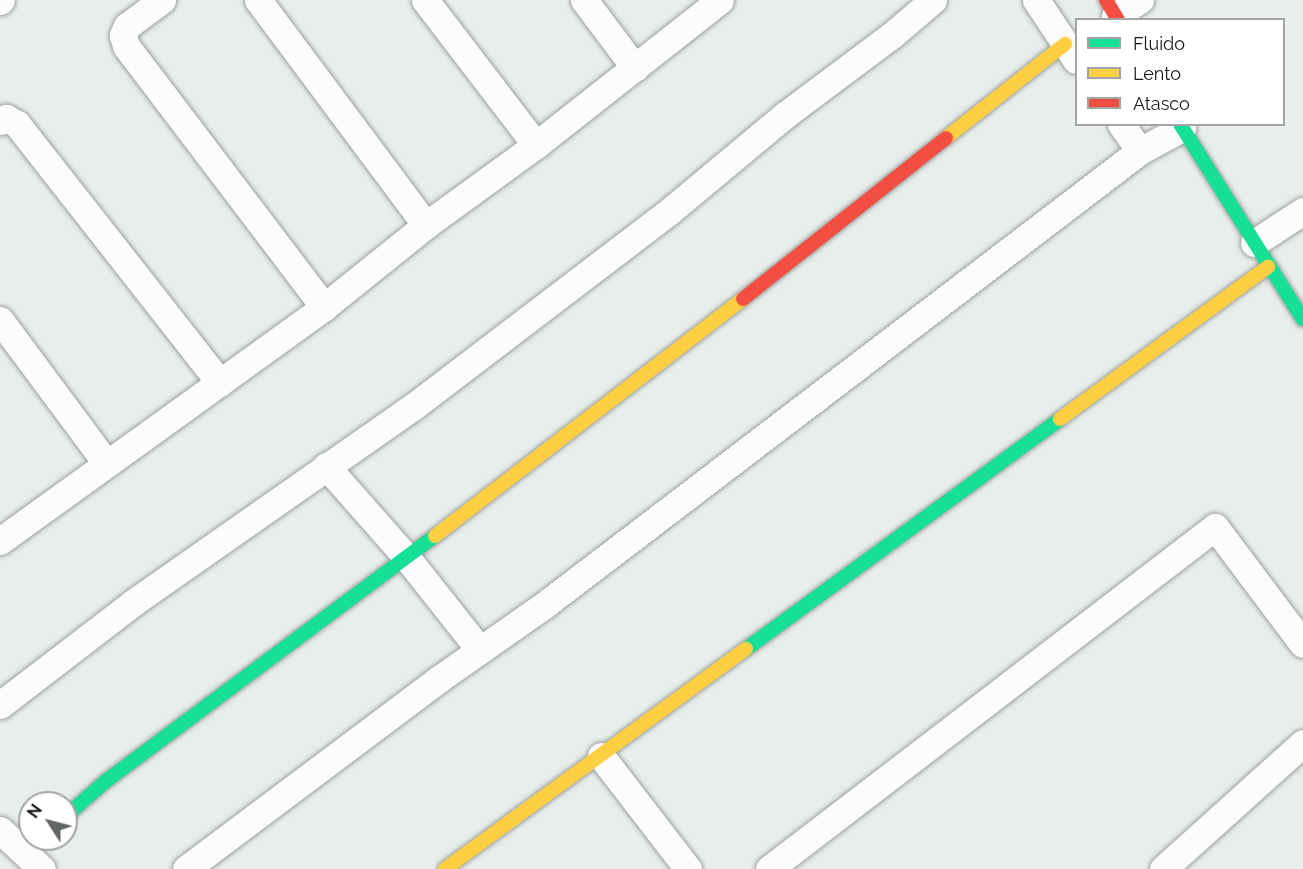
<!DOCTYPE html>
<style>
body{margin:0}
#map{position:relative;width:1303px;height:869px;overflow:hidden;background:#e8eeeb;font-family:Raleway,sans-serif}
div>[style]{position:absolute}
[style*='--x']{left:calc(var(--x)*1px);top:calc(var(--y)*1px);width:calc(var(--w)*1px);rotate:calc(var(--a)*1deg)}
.roads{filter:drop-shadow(0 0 2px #9da19f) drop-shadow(0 0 2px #9da19f)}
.street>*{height:27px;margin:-13.5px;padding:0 13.5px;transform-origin:13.5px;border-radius:13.5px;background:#fcfcfc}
.fast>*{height:14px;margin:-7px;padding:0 7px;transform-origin:7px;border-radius:7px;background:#16e098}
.slow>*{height:14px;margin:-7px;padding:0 7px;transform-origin:7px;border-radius:7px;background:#ffcf43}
.jam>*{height:14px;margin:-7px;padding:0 7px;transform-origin:7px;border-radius:7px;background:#f24e42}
span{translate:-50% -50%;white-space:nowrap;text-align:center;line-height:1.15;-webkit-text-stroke:5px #fff;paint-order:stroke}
.legend{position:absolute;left:1075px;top:18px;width:210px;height:108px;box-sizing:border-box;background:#fff;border:2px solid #a3a4a3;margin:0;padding:8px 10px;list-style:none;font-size:18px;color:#181b1a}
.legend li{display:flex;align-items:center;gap:12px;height:30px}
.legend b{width:30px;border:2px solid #a3a4a3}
.north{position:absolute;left:18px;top:791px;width:60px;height:60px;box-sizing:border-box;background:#fff;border:2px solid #a3a4a3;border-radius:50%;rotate:306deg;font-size:16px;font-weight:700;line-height:24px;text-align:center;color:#181b1a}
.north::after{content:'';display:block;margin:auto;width:21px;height:27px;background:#616563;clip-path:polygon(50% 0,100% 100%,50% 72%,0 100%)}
</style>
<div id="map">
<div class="roads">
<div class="street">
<div style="--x:162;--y:0;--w:44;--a:143.4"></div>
<div style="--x:127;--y:26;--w:10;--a:114"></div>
<div style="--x:123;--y:35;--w:11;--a:75"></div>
<div style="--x:126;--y:46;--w:328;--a:52.8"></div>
<div style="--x:258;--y:0;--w:281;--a:53.3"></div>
<div style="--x:425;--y:0;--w:183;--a:52.6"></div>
<div style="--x:584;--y:0;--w:85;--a:53.1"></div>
<div style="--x:1036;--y:0;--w:72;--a:56.3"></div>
<div style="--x:0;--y:1;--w:1;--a:-45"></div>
<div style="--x:1115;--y:16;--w:30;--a:-33"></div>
<div style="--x:0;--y:121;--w:7;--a:-27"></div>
<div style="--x:6;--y:118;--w:13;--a:29"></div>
<div style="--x:17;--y:124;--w:329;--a:51.9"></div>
<div style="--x:1121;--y:124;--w:33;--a:55"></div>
<div style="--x:1254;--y:243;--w:59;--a:-33.1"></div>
<div style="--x:0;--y:320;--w:179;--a:53.4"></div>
<div style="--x:326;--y:466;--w:123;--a:48.6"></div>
<div style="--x:407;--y:558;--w:117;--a:51.6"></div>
<div style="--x:0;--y:541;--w:400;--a:-35.8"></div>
<div style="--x:324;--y:307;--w:131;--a:-38.8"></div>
<div style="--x:426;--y:225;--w:136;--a:-36"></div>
<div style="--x:536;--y:145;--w:234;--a:-38.2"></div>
<div style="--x:0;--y:705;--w:169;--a:-37.5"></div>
<div style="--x:134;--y:602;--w:342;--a:-35"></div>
<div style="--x:414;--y:406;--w:323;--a:-37.3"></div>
<div style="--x:671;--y:210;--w:148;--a:-39.8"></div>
<div style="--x:785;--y:115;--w:134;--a:-36.8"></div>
<div style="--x:892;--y:35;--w:54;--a:-40.5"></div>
<div style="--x:601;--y:756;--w:143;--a:52.4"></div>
<div style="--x:0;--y:830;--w:57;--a:42.9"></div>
<div style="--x:186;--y:869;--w:316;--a:-36.9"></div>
<div style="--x:439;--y:679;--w:132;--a:-35.1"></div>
<div style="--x:547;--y:603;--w:746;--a:-37.32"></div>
<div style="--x:1140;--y:151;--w:48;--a:-28.7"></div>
<div style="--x:769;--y:869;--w:562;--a:-37.48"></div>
<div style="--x:1215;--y:527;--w:146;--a:53.1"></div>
<div style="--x:1163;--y:869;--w:188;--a:-42"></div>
</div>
<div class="fast">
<div style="--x:1180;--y:124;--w:231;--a:57.8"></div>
<div style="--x:746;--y:649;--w:389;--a:-36.2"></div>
<div style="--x:66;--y:816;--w:53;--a:-41.2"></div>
<div style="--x:106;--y:781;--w:410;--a:-36.7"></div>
</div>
<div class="slow">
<div style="--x:946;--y:138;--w:152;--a:-38.3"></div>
<div style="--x:1060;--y:419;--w:258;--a:-36.2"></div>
<div style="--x:435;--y:536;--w:389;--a:-37.6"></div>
<div style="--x:445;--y:869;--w:373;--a:-36.2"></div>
</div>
<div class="jam">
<div style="--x:1106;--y:0;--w:23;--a:59"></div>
<div style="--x:743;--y:299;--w:259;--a:-38.4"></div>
</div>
</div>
<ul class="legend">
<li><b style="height:8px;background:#16e098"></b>Fluido</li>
<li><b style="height:8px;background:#ffcf43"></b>Lento</li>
<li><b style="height:8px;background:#f24e42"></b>Atasco</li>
</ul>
<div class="north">N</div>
</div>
